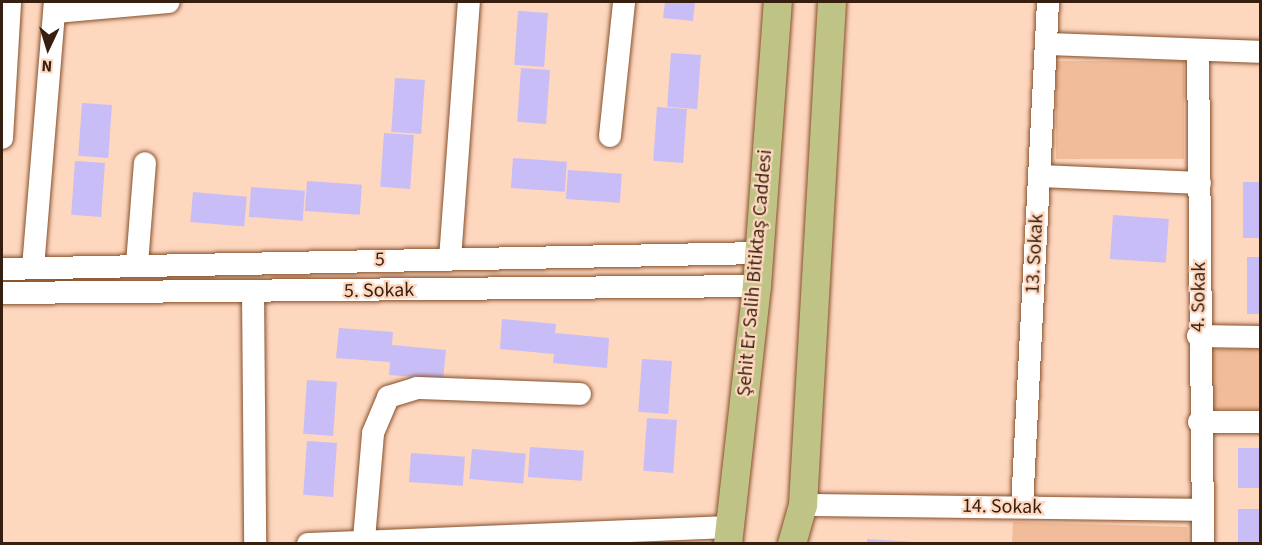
<!DOCTYPE html>
<meta charset="utf-8">
<style>
body{margin:0}
#map{position:relative;width:1262px;height:545px;overflow:hidden;background:#fed7bf;font-family:"Source Sans 3",sans-serif}
div>[style]{position:absolute}
[style*='--x']{left:calc(var(--x)*1px);top:calc(var(--y)*1px);width:calc(var(--w)*1px);rotate:calc(var(--a)*1deg)}
.green>*{inset:0;background:#f1bc9a;transform-origin:0 0}
.building>*{inset:0;background:#c8bdf6;transform-origin:0 0}
.roads{filter:drop-shadow(0 0 2px #864f29) drop-shadow(0 0 2px #864f29)}
.minor>*{height:22px;margin:-11px;padding:0 11px;transform-origin:11px;border-radius:11px;background:#fff}
.major>*{height:28px;margin:-14px;padding:0 14px;transform-origin:14px;border-radius:14px;background:#bfc486}
span{translate:-50% -50%;white-space:nowrap;text-align:center;line-height:1.15;-webkit-text-stroke:4.5px #fed7bf;paint-order:stroke}
.street-label{font-size:20px;color:#371f0f}
.frame{position:absolute;inset:0;border:3px solid #371f0f;pointer-events:none}
.north{position:absolute;left:18px;top:18px;width:60px;height:60px;-webkit-text-stroke:4px #fed7bf;paint-order:stroke;rotate:184deg;font-size:16px;font-weight:700;line-height:24px;text-align:center;color:#371f0f}
.north::after{content:'';display:block;margin:auto;width:21px;height:27px;background:#371f0f;clip-path:polygon(50% 0,100% 100%,50% 72%,0 100%)}
</style>
<div id="map">
<div class="green">
<div style="left:1056px;top:61px;width:128px;height:98px"></div>
<div style="left:1260px;top:349px;width:60px;height:49px;rotate:90deg"></div>
<div style="clip-path:polygon(1013px 522px,1187px 527px,1188px 543px,1012px 543px)"></div>
</div>
<div class="building">
<div style="clip-path:polygon(665px 2px,695px 2px,693px 21px,663px 18px)"></div>
<div style="left:518px;top:11px;width:30px;height:54px;rotate:4deg"></div>
<div style="left:671px;top:53px;width:30px;height:54px;rotate:4deg"></div>
<div style="left:521px;top:68px;width:29px;height:54px;rotate:4deg"></div>
<div style="left:395px;top:78px;width:30px;height:54px;rotate:4deg"></div>
<div style="left:82px;top:103px;width:30px;height:53px;rotate:4deg"></div>
<div style="left:657px;top:107px;width:30px;height:54px;rotate:4deg"></div>
<div style="left:384px;top:133px;width:30px;height:54px;rotate:4deg"></div>
<div style="left:513px;top:158px;width:54px;height:30px;rotate:4deg"></div>
<div style="left:75px;top:161px;width:30px;height:54px;rotate:4deg"></div>
<div style="left:568px;top:170px;width:54px;height:29px;rotate:4deg"></div>
<div style="left:307px;top:181px;width:55px;height:30px;rotate:4deg"></div>
<div style="left:1243px;top:182px;width:17px;height:56px"></div>
<div style="left:251px;top:187px;width:54px;height:30px;rotate:4deg"></div>
<div style="left:193px;top:192px;width:54px;height:30px;rotate:5deg"></div>
<div style="left:1113px;top:215px;width:56px;height:44px;rotate:4deg"></div>
<div style="left:1247px;top:257px;width:13px;height:57px"></div>
<div style="clip-path:polygon(502px 319px,556px 324px,555px 333px,609px 338px,607px 368px,553px 363px,554px 354px,500px 349px)"></div>
<div style="clip-path:polygon(339px 328px,393px 332px,392px 345px,446px 350px,443px 379px,389px 375px,390px 362px,336px 358px)"></div>
<div style="left:642px;top:359px;width:30px;height:53px;rotate:4deg"></div>
<div style="left:307px;top:380px;width:30px;height:54px;rotate:4deg"></div>
<div style="left:647px;top:418px;width:30px;height:53px;rotate:4deg"></div>
<div style="left:307px;top:441px;width:30px;height:54px;rotate:4deg"></div>
<div style="left:530px;top:447px;width:54px;height:30px;rotate:4deg"></div>
<div style="left:1260px;top:448px;width:40px;height:22px;rotate:90deg"></div>
<div style="left:472px;top:449px;width:54px;height:30px;rotate:5deg"></div>
<div style="left:411px;top:453px;width:54px;height:29px;rotate:4deg"></div>
<div style="left:1238px;top:509px;width:22px;height:35px"></div>
<div style="clip-path:polygon(867px 539px,916px 542px,916px 544px,867px 544px)"></div>
</div>
<div class="roads">
<div class="minor">
<div style="--x:55;--y:12;--w:114;--a:-5"></div>
<div style="--x:1046;--y:44;--w:214;--a:2.1"></div>
<div style="--x:1198;--y:51;--w:493;--a:89.4"></div>
<div style="--x:610;--y:136;--w:135;--a:-84"></div>
<div style="--x:2;--y:138;--w:136;--a:-86.6"></div>
<div style="--x:1040;--y:176;--w:160;--a:2.5"></div>
<div style="--x:450;--y:259;--w:258;--a:-85.8"></div>
<div style="--x:137;--y:264;--w:101;--a:-85.5"></div>
<div style="--x:33;--y:268;--w:267;--a:-85.3"></div>
<div style="--x:2;--y:269;--w:756;--a:-1.21"></div>
<div style="--x:253;--y:292;--w:252;--a:89.5"></div>
<div style="--x:2;--y:293;--w:755;--a:-0.53"></div>
<div style="--x:1198;--y:336;--w:62;--a:0.9"></div>
<div style="--x:1199;--y:422;--w:61;--a:0"></div>
<div style="--x:803;--y:505;--w:398;--a:0.7"></div>
<div style="--x:1022;--y:507;--w:506;--a:-87.05"></div>
<div style="--x:364;--y:539;--w:106;--a:-85.1"></div>
<div style="--x:373;--y:433;--w:39;--a:-67"></div>
<div style="--x:388;--y:397;--w:30;--a:-17"></div>
<div style="--x:417;--y:388;--w:163;--a:2.1"></div>
<div style="--x:308;--y:544;--w:423;--a:-2.3"></div>
</div>
<div class="major">
<div style="--x:728;--y:544;--w:260;--a:-83.6"></div>
<div style="--x:757;--y:286;--w:285;--a:-85.8"></div>
<div style="--x:792;--y:544;--w:41;--a:-74.2"></div>
<div style="--x:803;--y:505;--w:504;--a:-86.7"></div>
</div>
</div>
<div class="street-label">
<span style="left:1035px;top:254px;rotate:-87deg">13. Sokak</span>
<span style="left:380px;top:260px;rotate:-1deg">5</span>
<span style="left:755px;top:273px;rotate:-85deg">Şehit Er Salih Bitiktaş Caddesi</span>
<span style="left:379px;top:291px;rotate:-1deg">5. Sokak</span>
<span style="left:1199px;top:297px;rotate:-89deg">4. Sokak</span>
<span style="left:1002px;top:507px;rotate:1deg">14. Sokak</span>
</div>
<div class="frame"></div>
<div class="north">N</div>
</div>
